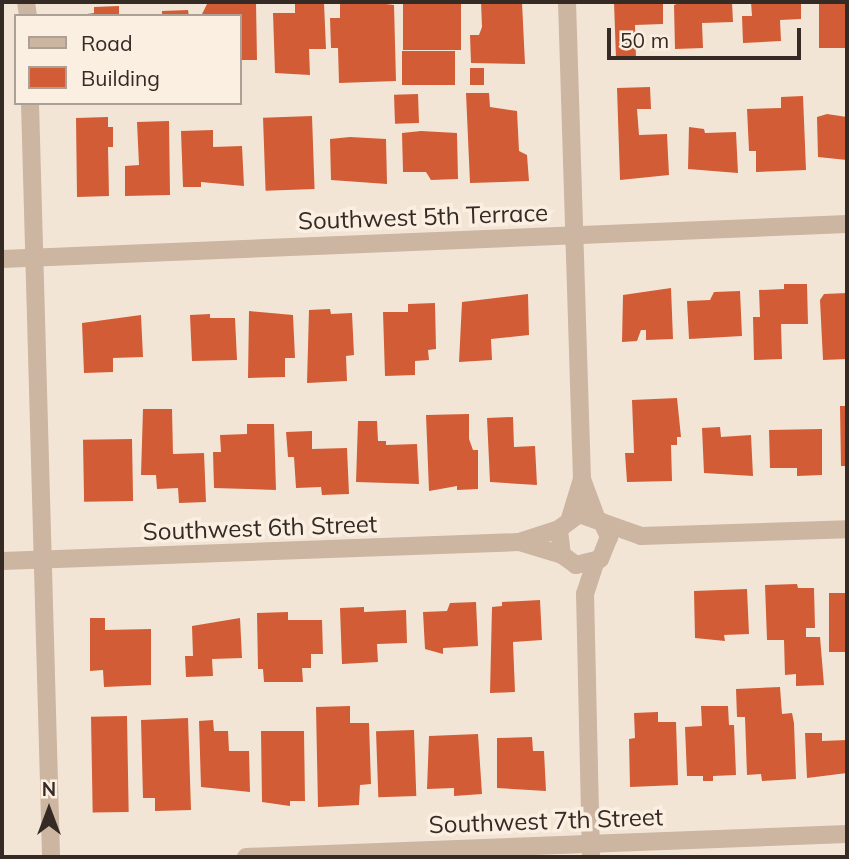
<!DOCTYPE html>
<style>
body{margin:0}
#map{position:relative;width:849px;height:859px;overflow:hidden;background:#f3e5d5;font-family:Mulish,sans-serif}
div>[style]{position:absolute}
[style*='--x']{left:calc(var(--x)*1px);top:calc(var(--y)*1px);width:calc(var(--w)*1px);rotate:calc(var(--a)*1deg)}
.building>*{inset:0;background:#d25c35;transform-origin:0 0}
.minor>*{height:18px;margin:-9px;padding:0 9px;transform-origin:9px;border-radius:9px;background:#ccb5a1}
span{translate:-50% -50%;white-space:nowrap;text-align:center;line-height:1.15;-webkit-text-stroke:7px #fbefe2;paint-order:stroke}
.street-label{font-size:24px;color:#352a24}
.frame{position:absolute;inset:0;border:4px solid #352a24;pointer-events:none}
.legend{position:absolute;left:14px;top:14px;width:228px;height:91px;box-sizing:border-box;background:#fbefe2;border:2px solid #aca096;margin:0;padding:9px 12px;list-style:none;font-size:21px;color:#352a24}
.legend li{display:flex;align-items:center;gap:14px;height:35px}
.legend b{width:35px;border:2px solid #aca096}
.north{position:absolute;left:14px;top:775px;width:70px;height:70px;-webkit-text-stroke:5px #fbefe2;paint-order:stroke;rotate:0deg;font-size:19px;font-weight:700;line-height:28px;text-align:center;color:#352a24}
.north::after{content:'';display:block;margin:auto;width:24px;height:32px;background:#352a24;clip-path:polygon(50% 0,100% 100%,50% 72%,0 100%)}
.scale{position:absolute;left:607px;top:28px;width:194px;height:32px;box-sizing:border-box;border:4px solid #352a24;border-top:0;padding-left:9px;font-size:21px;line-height:24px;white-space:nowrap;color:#352a24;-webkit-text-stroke:5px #fbefe2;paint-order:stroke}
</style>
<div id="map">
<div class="building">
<div style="clip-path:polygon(208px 2px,256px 2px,257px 60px,240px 60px,240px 16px,201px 16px)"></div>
<div style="clip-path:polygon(370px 2px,394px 5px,396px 81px,339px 83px,338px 48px,331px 48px,330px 18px,340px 18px,340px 3px)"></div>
<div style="left:403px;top:2px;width:58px;height:48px"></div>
<div style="clip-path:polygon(481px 2px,522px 2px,525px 64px,471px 63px,470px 35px,479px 35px,482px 27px)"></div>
<div style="clip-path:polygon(614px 2px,663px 2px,663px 24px,635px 25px,636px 58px,616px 59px)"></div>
<div style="clip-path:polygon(682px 2px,732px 2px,733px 22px,702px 23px,703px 48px,675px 49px,674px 5px)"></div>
<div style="clip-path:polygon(751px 2px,801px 2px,801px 19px,780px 20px,781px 41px,743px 43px,742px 16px,752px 16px)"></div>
<div style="left:819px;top:2px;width:28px;height:46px"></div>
<div style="clip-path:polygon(324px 3px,326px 49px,309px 49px,310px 75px,275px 73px,273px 13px,295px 13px,295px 4px)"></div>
<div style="clip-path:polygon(119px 6px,119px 16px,73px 16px,94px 13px,94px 7px)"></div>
<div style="clip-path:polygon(188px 10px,189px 16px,162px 16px,162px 11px)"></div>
<div style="left:402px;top:51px;width:53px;height:34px"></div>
<div style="left:470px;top:68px;width:14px;height:17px"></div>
<div style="clip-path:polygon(650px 87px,651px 109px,637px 109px,639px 135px,667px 134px,669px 175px,620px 180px,617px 88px)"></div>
<div style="clip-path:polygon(466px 93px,489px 93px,490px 107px,517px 111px,519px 151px,527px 155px,529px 181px,470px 183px)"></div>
<div style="left:418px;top:94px;width:29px;height:24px;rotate:88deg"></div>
<div style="clip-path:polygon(803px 96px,806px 170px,756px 172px,756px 151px,749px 151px,747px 109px,781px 108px,781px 97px)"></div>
<div style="clip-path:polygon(827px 114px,847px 117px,847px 160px,818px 157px,817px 117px)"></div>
<div style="left:312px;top:116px;width:73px;height:49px;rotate:88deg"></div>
<div style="clip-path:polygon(108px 117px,108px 127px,113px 127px,113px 147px,108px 147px,109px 196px,77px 197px,76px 118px)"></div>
<div style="clip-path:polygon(169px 121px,170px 195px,125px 196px,125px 166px,139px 165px,137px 122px)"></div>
<div style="clip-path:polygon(689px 127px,704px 129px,705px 133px,736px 132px,738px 173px,688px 169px)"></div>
<div style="clip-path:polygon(213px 130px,213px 147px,242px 146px,244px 186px,201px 182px,201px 187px,183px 187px,181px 131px)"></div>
<div style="clip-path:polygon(421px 131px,457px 133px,458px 179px,431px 180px,426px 172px,403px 172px,402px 133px)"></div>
<div style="clip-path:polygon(350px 137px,386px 139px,387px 184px,331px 180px,330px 139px)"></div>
<div style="clip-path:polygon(784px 284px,807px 284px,808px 324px,781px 324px,782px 359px,754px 360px,753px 317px,760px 317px,759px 290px,784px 289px)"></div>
<div style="clip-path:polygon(671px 288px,673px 339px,646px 340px,646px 330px,641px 330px,637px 341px,622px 342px,623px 295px)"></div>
<div style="clip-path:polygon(740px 291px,742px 336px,689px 339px,687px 301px,710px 300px,714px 292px)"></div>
<div style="clip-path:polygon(847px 293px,847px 359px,823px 360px,820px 300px,824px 294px)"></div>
<div style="clip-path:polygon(528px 294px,529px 335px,491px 339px,492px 360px,459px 362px,462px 302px)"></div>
<div style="clip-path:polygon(435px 303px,436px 349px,428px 350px,429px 360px,415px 361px,415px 375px,385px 376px,383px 312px,408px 312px,408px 304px)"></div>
<div style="clip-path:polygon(330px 309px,331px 314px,352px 313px,354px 355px,346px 356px,347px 381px,307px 383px,309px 310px)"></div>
<div style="clip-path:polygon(249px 311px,293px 315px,295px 358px,285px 358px,285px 377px,248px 378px)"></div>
<div style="clip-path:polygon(210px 314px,210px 318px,235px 318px,237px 360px,192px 361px,190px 315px)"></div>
<div style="clip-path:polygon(141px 315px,143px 357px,113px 358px,113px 372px,84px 373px,82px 323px)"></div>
<div style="clip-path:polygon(677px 398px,681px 437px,677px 437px,677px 445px,671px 445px,672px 481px,627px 482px,625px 453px,634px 453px,632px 400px)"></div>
<div style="clip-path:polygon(840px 406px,847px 406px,847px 466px,841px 466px)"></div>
<div style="clip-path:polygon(143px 409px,172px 409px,173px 454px,204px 453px,206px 502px,179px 503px,178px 488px,157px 489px,156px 475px,141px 475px)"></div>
<div style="clip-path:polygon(469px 414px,469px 439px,473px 450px,478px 450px,478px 489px,457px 490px,457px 486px,429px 491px,426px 415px)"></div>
<div style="clip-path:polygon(513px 417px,514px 447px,535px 446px,537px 485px,490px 482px,487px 418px)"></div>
<div style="clip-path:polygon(358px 421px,377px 421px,378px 441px,386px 441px,386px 445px,417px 444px,419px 484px,356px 482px)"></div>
<div style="clip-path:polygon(247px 424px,274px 424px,276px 490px,214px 488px,213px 452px,221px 452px,220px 435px,247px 434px)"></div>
<div style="clip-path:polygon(720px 427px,721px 437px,751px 435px,753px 476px,704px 473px,702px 428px)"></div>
<div style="clip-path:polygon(822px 429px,822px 475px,797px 476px,797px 468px,770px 468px,769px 430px)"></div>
<div style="clip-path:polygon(312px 431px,312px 449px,347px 448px,349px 494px,322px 495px,321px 487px,296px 488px,294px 457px,288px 457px,286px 432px)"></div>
<div style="left:132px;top:439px;width:62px;height:49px;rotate:89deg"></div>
<div style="clip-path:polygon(797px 584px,798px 588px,814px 588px,815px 628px,806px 628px,806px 637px,820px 637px,824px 685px,796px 686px,796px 674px,785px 675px,784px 640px,767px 640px,765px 585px)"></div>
<div style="clip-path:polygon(747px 589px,749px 634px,724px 635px,725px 641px,695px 638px,694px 591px)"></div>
<div style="left:847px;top:593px;width:59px;height:18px;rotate:90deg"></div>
<div style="clip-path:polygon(540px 600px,542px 640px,513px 642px,515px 692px,490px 693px,492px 607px,502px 606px,502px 602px)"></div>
<div style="clip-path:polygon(476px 602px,478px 646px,443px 648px,443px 654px,425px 649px,423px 612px,447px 611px,450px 603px)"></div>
<div style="clip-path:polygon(364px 607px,364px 612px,406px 610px,407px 643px,377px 644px,378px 662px,342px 664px,340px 608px)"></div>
<div style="clip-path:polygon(288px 612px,288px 620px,322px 620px,323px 654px,311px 654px,311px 668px,302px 668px,303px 682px,264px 682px,263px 669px,258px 669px,257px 613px)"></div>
<div style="clip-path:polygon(90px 618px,105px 618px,105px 630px,151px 629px,151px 685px,104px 687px,103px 670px,90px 671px)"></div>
<div style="clip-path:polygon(240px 618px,242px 658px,212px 659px,213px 676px,186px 677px,185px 656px,193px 656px,192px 626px)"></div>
<div style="clip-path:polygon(780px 687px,782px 714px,792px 713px,794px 723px,796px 779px,762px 781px,761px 774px,747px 775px,745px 717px,737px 717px,736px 689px)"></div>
<div style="clip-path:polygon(350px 706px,350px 723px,369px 723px,371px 784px,360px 785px,359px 805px,318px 807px,316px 707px)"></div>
<div style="clip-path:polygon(701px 706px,728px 706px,729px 725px,734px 725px,736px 775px,713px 776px,713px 781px,703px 781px,703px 776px,687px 776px,685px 727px,702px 726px)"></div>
<div style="clip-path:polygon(658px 712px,658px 722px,676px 722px,678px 785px,630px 787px,629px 739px,635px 738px,634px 713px)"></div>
<div style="left:127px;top:716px;width:96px;height:36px;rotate:89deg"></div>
<div style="clip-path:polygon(188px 718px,191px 810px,155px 811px,155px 798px,143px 798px,141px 720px)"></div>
<div style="clip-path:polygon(213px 720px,214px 731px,228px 731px,229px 751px,249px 751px,250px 792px,201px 787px,199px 721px)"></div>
<div style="left:414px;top:730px;width:66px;height:38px;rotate:88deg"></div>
<div style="clip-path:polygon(261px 731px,304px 731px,305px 801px,290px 801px,290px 806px,262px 802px)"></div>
<div style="clip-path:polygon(805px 733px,822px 733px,822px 741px,847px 740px,847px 773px,807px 778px)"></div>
<div style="clip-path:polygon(478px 734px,482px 794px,454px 796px,454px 788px,427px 789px,429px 736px)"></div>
<div style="clip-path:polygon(532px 737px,533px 751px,544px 751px,546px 791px,497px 788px,497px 738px)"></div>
</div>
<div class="minor">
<div style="--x:26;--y:2;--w:14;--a:82"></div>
<div style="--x:567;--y:2;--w:477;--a:88.2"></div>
<div style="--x:582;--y:479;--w:39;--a:107"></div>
<div style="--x:30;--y:103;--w:754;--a:88.4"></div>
<div style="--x:2;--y:259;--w:846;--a:-2.37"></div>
<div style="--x:582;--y:479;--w:40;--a:69.8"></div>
<div style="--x:602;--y:522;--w:17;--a:65"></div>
<div style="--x:609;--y:537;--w:24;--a:112"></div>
<div style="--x:600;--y:559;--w:25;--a:166"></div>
<div style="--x:576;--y:565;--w:17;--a:-144"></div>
<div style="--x:562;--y:555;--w:26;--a:-97"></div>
<div style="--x:559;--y:529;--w:25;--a:-37"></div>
<div style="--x:579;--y:514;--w:66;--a:19.5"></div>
<div style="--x:641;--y:536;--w:206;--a:-1.9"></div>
<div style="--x:519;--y:542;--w:42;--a:-18"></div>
<div style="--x:2;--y:561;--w:517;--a:-2.1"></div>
<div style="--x:519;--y:542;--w:45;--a:16.8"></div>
<div style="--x:246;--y:857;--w:601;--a:-2.19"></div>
<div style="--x:591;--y:857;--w:263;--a:-91.3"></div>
<div style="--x:585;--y:594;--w:33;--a:-72"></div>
</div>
<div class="street-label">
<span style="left:423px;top:217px;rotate:-2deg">Southwest 5th Terrace</span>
<span style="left:260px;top:528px;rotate:-2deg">Southwest 6th Street</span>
<span style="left:546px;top:821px;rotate:-2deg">Southwest 7th Street</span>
</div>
<div class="frame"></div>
<ul class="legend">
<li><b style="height:9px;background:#ccb5a1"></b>Road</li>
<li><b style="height:19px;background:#d25c35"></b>Building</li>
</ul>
<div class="north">N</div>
<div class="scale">50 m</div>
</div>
